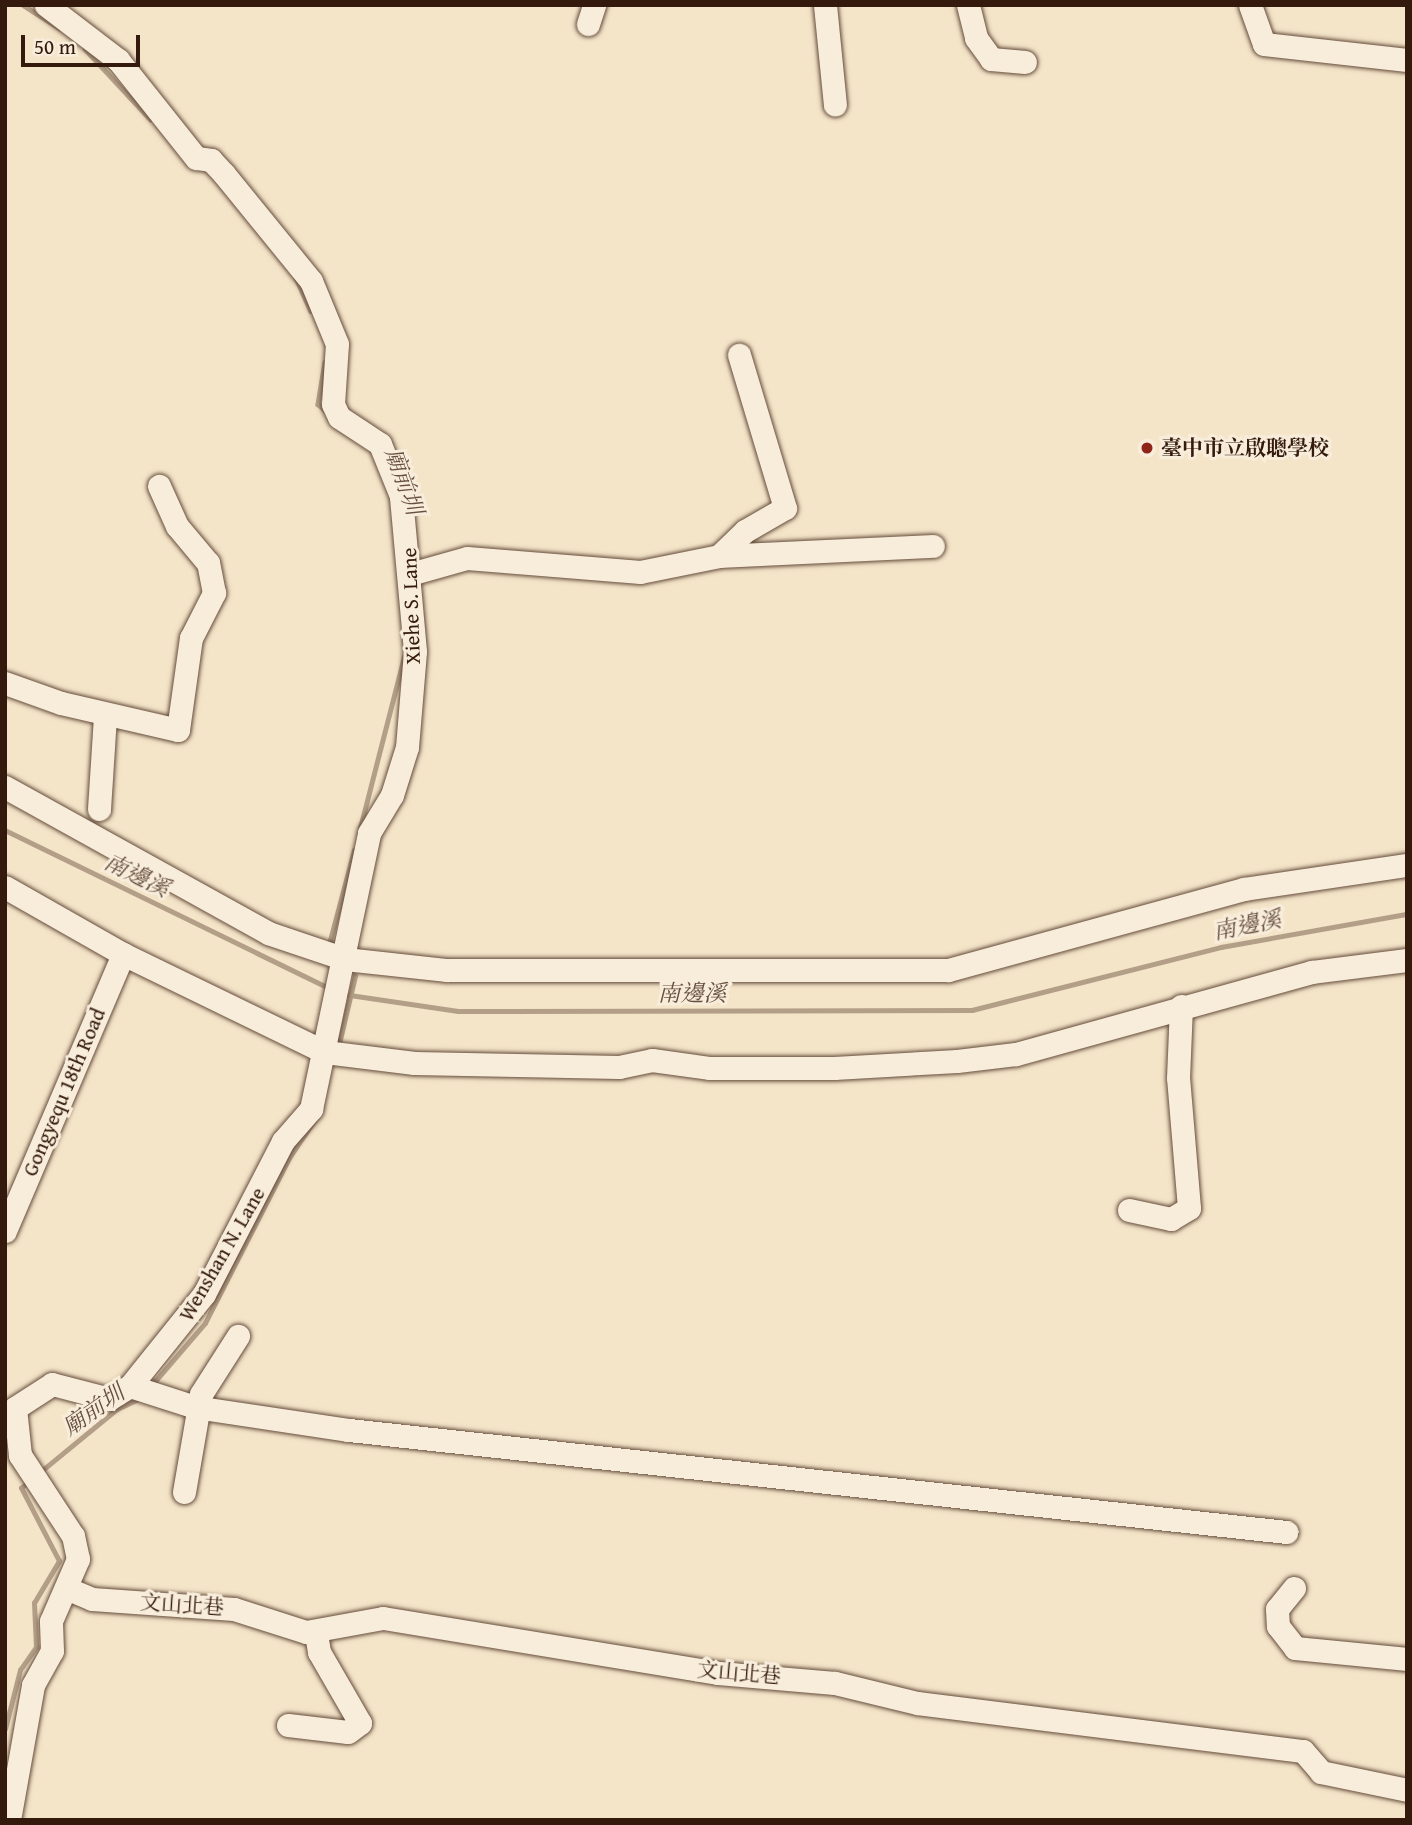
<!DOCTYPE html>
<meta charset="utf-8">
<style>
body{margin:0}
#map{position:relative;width:1412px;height:1825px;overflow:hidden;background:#f4e4c8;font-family:"Gentium Book Plus","Noto Serif TC",serif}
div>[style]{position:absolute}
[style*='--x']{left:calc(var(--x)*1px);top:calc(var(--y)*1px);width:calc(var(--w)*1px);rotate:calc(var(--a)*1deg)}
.stream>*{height:4.5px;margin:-2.25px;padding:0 2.25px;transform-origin:2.25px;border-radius:2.25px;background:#b39f88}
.roads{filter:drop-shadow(0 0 2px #644c3b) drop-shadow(0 0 2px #644c3b)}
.minor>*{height:23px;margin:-11.5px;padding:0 11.5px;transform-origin:11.5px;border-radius:11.5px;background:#f8eddb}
.dots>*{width:19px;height:19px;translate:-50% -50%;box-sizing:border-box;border:4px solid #f8eddb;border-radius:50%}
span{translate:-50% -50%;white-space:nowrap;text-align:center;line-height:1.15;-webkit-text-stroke:6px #f8eddb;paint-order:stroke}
.poi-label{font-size:21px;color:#341a0c;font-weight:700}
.left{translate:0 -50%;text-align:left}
.street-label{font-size:21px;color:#341a0c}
.water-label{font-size:23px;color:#674f3e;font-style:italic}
.frame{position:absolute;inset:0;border:7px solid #341a0c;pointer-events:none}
.scale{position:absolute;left:21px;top:35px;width:119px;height:32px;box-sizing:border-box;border:4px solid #341a0c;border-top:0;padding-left:9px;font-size:21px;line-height:24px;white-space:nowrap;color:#341a0c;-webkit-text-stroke:5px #f8eddb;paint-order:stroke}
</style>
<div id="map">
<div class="stream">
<div style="--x:23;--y:5;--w:43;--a:32.6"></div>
<div style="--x:85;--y:49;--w:96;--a:47.1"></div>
<div style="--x:296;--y:278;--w:36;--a:66"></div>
<div style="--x:325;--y:362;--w:43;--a:99.5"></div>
<div style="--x:318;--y:404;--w:12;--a:42"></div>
<div style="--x:360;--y:828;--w:177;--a:-75.6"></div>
<div style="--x:5;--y:830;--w:360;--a:26"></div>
<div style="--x:329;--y:944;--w:97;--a:-75.1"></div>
<div style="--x:343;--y:994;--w:116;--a:8.4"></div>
<div style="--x:458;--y:1011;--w:514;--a:-0.11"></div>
<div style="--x:972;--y:1010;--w:257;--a:-14.2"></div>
<div style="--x:1221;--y:947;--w:189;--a:-10.1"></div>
<div style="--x:338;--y:1048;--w:74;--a:-76.7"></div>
<div style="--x:151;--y:1386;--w:83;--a:-49.4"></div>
<div style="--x:205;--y:1323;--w:185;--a:-63"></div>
<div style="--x:289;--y:1158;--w:48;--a:-56"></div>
<div style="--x:39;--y:1473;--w:101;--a:-39.4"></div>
<div style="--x:117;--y:1409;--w:26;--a:-25"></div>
<div style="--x:5;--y:1729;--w:61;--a:-75.7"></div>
<div style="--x:20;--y:1670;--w:28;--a:-55"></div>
<div style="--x:36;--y:1647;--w:44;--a:-92.6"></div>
<div style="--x:34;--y:1603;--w:49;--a:-59.2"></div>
<div style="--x:59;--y:1561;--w:82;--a:-117.5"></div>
<div style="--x:21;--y:1488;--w:11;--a:-41"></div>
</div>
<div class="roads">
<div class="minor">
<div style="--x:825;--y:5;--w:100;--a:84.3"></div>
<div style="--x:968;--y:5;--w:34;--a:76"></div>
<div style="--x:976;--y:38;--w:26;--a:54"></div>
<div style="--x:991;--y:59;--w:34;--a:5"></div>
<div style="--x:1250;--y:5;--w:41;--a:70.3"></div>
<div style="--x:1264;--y:44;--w:144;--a:6.4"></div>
<div style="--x:588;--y:24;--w:20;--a:-72"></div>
<div style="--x:719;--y:556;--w:214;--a:-2.7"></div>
<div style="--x:410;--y:574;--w:59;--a:-15.7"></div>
<div style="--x:467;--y:558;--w:174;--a:4.6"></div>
<div style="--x:640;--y:572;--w:81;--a:-11.4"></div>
<div style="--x:719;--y:556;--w:36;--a:-44"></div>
<div style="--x:745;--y:531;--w:46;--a:-29.9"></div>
<div style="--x:785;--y:508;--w:160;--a:-106.7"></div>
<div style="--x:5;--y:683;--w:59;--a:19.7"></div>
<div style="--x:61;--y:703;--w:120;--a:13"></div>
<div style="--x:178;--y:730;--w:93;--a:-82"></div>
<div style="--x:191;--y:638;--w:51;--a:-62.9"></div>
<div style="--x:214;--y:593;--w:31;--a:-101"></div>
<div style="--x:208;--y:563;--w:48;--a:-130"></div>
<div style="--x:177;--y:526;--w:44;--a:-114.2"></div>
<div style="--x:5;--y:787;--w:301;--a:29"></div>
<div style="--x:268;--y:933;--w:81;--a:18.7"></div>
<div style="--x:345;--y:959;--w:103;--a:6.2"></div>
<div style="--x:447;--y:970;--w:501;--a:0"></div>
<div style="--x:948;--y:970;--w:307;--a:-15.3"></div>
<div style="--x:1244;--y:889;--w:165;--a:-8.4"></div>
<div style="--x:99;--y:809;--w:94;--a:-86.3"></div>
<div style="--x:5;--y:887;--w:136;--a:29.6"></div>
<div style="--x:123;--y:954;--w:225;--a:25.9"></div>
<div style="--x:325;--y:1052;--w:90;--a:7"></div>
<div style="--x:414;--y:1063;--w:205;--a:1.1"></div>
<div style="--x:619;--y:1067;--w:34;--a:-12"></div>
<div style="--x:652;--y:1060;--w:59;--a:7.9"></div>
<div style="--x:710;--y:1068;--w:124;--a:0"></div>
<div style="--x:834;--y:1068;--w:123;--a:-3.3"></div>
<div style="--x:957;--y:1061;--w:59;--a:-6.8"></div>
<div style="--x:1016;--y:1054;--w:307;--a:-15.5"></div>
<div style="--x:1312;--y:972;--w:96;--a:-7.2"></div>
<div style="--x:1129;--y:1210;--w:43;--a:12.1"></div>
<div style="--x:1171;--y:1219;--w:21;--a:-31"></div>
<div style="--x:1189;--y:1208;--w:130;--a:-94.8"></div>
<div style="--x:1178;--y:1078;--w:72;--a:-87.6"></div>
<div style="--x:5;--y:1231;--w:301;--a:-66.9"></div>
<div style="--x:130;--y:1386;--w:68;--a:17.9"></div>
<div style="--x:195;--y:1407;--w:156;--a:8.5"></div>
<div style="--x:349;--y:1430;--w:943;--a:6.21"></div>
<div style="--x:184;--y:1492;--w:99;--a:-80.2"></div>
<div style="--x:201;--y:1394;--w:69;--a:-57.5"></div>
<div style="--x:66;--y:1588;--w:28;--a:23"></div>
<div style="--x:92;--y:1599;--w:142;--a:4"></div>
<div style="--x:234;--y:1609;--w:76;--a:17.7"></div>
<div style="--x:306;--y:1632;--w:78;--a:-10.3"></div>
<div style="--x:383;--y:1618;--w:339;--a:9.3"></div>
<div style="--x:718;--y:1673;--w:117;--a:4.9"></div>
<div style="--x:835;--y:1683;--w:84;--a:13.7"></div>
<div style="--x:917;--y:1703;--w:389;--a:7.1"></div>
<div style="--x:1303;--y:1751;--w:28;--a:49"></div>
<div style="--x:1321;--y:1772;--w:88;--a:11.8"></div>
<div style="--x:1294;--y:1588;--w:27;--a:129"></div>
<div style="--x:1277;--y:1609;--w:17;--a:87"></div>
<div style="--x:1278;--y:1626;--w:28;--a:52"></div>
<div style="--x:1295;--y:1648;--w:113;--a:5.6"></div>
<div style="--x:288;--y:1725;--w:60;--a:6.7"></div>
<div style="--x:348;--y:1732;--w:15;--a:-37"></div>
<div style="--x:360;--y:1723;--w:82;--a:-120"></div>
<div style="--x:319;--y:1652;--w:20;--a:-99"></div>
<div style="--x:9;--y:1820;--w:137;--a:-79.9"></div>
<div style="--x:33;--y:1685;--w:39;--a:-61"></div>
<div style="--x:52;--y:1651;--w:30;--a:-92"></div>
<div style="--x:51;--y:1621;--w:68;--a:-66.5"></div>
<div style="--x:78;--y:1559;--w:24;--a:-102"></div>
<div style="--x:73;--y:1536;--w:97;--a:-123.2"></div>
<div style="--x:20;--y:1455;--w:47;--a:-96.1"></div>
<div style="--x:15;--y:1408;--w:44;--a:-33"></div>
<div style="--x:52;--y:1384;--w:59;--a:14.7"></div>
<div style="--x:109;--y:1399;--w:25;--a:-32"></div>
<div style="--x:130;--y:1386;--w:118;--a:-51.2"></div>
<div style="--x:204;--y:1294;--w:172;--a:-62.7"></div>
<div style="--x:283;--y:1141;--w:43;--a:-48.8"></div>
<div style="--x:311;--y:1109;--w:282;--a:-78.1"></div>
<div style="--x:369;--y:833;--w:44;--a:-58.8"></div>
<div style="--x:392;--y:795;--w:50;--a:-72.6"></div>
<div style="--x:407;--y:747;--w:96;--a:-85.2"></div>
<div style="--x:415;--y:651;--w:156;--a:-95.2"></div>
<div style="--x:401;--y:496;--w:56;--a:-112"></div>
<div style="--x:380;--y:444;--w:49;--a:-146.6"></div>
<div style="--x:339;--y:417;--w:14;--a:-115"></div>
<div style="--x:333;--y:404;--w:60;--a:-86.2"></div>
<div style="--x:337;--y:344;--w:68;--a:-112.4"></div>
<div style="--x:311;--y:281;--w:138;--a:-129.1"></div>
<div style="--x:224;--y:174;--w:19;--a:-133"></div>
<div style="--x:211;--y:160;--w:15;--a:-172"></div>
<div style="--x:196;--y:158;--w:125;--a:-128.5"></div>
<div style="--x:118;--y:60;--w:91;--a:-142.6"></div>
</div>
</div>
<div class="dots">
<div style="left:1147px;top:448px;background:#8f2418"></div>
</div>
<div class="poi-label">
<span class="left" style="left:1161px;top:448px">臺中市立啟聰學校</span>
</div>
<div class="street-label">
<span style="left:411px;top:606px;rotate:-92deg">Xiehe S. Lane</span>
<span style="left:64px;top:1092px;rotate:-67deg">Gongyequ 18th Road</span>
<span style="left:222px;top:1254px;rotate:-60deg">Wenshan N. Lane</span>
<span style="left:182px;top:1605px;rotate:4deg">文山北巷</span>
<span style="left:739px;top:1673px;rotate:5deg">文山北巷</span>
</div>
<div class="water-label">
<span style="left:404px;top:481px;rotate:70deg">廟前圳</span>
<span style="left:137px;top:875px;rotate:26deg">南邊溪</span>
<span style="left:1247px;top:925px;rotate:-11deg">南邊溪</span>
<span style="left:692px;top:993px">南邊溪</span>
<span style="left:93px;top:1410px;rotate:-35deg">廟前圳</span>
</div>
<div class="frame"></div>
<div class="scale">50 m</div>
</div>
